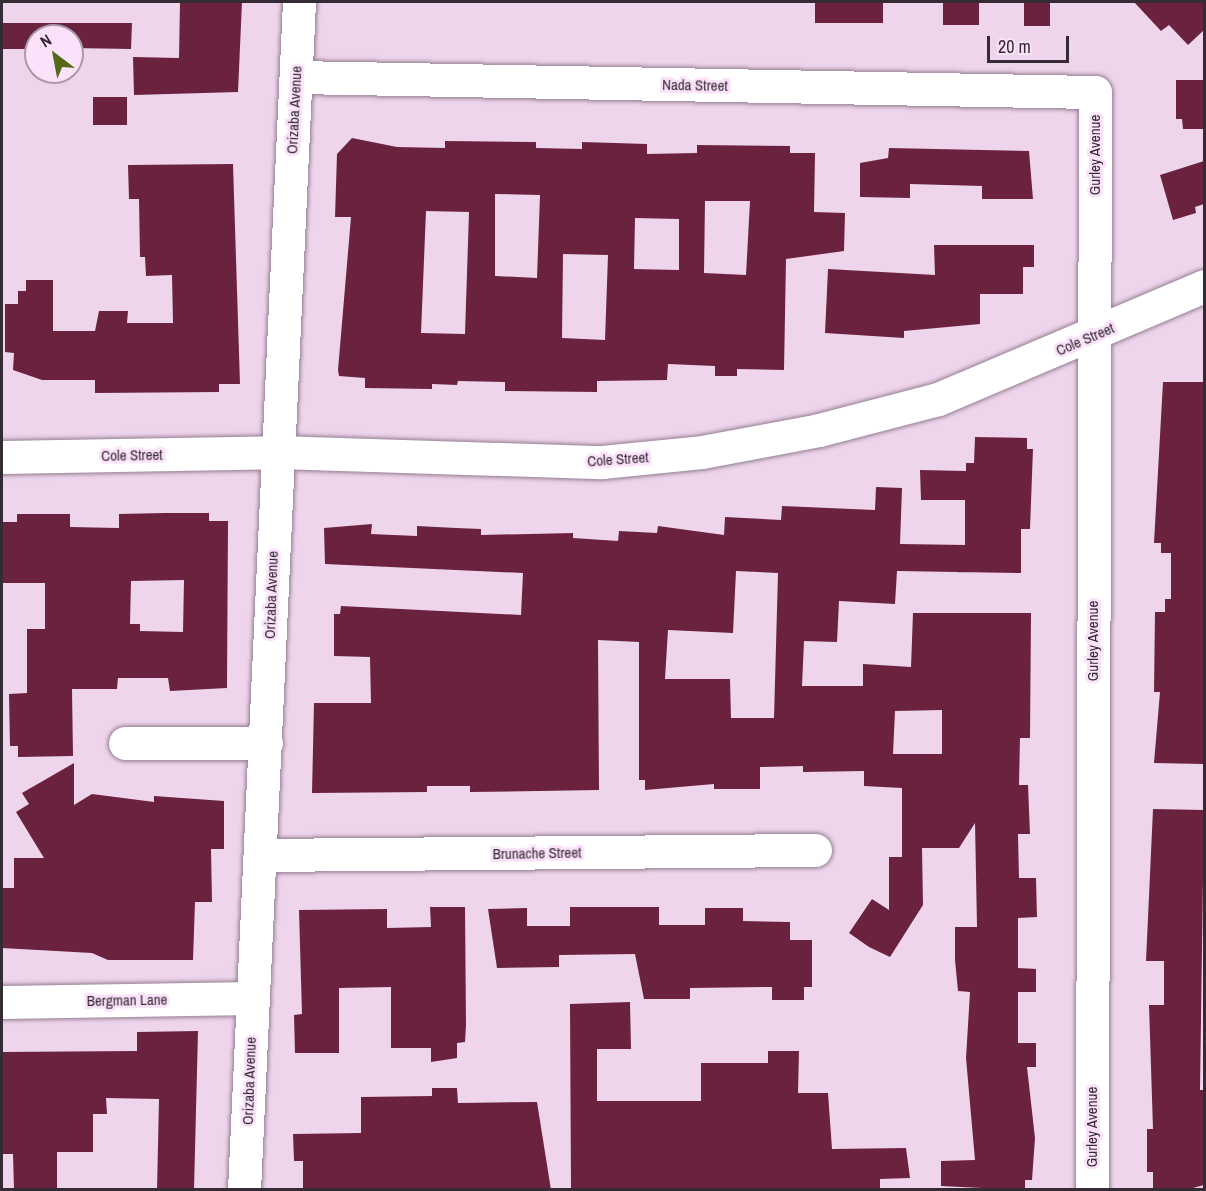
<!DOCTYPE html>
<style>
body{margin:0}
#map{position:relative;width:1206px;height:1191px;overflow:hidden;background:#eed5ec;font-family:"Archivo Narrow",sans-serif}
div>[style]{position:absolute}
[style*='--x']{left:calc(var(--x)*1px);top:calc(var(--y)*1px);width:calc(var(--w)*1px);rotate:calc(var(--a)*1deg)}
.building>*{inset:0;background:#6a223f;transform-origin:0 0}
.roads{filter:drop-shadow(0 0 2px #947e93) drop-shadow(0 0 2px #947e93)}
.minor>*{height:33px;margin:-16.5px;padding:0 16.5px;transform-origin:16.5px;border-radius:16.5px;background:#fff}
span{translate:-50% -50%;white-space:nowrap;text-align:center;line-height:1.15;-webkit-text-stroke:6px #fbe2fa;paint-order:stroke}
.street-label{font-size:15px;color:#342b34}
.frame{position:absolute;inset:0;border:3px solid #342b34;pointer-events:none}
.north{position:absolute;left:24px;top:24px;width:60px;height:60px;box-sizing:border-box;background:#fbe2fa;border:2px solid #ab99ab;border-radius:50%;rotate:328deg;font-size:16px;font-weight:700;line-height:24px;text-align:center;color:#342b34}
.north::after{content:'';display:block;margin:auto;width:21px;height:27px;background:#566916;clip-path:polygon(50% 0,100% 100%,50% 72%,0 100%)}
.scale{position:absolute;left:987px;top:36px;width:82px;height:27px;box-sizing:border-box;border:3px solid #342b34;border-top:0;padding-left:8px;font-size:18px;line-height:21px;white-space:nowrap;color:#342b34;-webkit-text-stroke:4px #fbe2fa;paint-order:stroke}
</style>
<div id="map">
<div class="building">
<div style="clip-path:polygon(180px 2px,242px 2px,238px 92px,134px 95px,133px 57px,179px 58px)"></div>
<div style="left:815px;top:2px;width:68px;height:21px"></div>
<div style="left:943px;top:2px;width:36px;height:23px"></div>
<div style="left:1024px;top:2px;width:26px;height:24px"></div>
<div style="clip-path:polygon(1134px 2px,1204px 2px,1204px 30px,1188px 45px,1169px 25px,1161px 31px)"></div>
<div style="clip-path:polygon(2px 23px,132px 23px,131px 49px,72px 48px,72px 36px,36px 36px,36px 49px,2px 49px)"></div>
<div style="clip-path:polygon(1176px 80px,1204px 80px,1204px 129px,1183px 129px,1182px 119px,1176px 119px)"></div>
<div style="left:93px;top:97px;width:34px;height:28px"></div>
<div style="clip-path:polygon(evenodd,352px 138px,397px 147px,445px 148px,445px 141px,536px 142px,536px 148px,582px 149px,582px 142px,647px 144px,647px 154px,697px 153px,697px 145px,790px 146px,790px 153px,815px 153px,814px 212px,845px 213px,844px 251px,786px 259px,784px 370px,737px 369px,737px 376px,715px 376px,715px 366px,668px 364px,667px 380px,597px 381px,597px 392px,505px 391px,505px 382px,458px 381px,457px 385px,432px 384px,432px 389px,365px 388px,365px 378px,339px 376px,338px 370px,351px 217px,335px 217px,337px 154px,352px 138px,495px 194px,540px 195px,537px 278px,495px 276px,495px 194px,352px 138px,705px 201px,750px 201px,746px 275px,704px 273px,705px 201px,352px 138px,426px 211px,469px 212px,465px 334px,421px 333px,426px 211px,352px 138px,635px 218px,679px 219px,679px 270px,634px 269px,635px 218px,352px 138px,563px 254px,608px 255px,605px 340px,562px 338px,563px 254px)"></div>
<div style="clip-path:polygon(889px 148px,1029px 151px,1033px 199px,982px 199px,982px 186px,910px 184px,910px 198px,860px 197px,860px 163px,888px 158px)"></div>
<div style="clip-path:polygon(1204px 161px,1204px 204px,1195px 207px,1196px 213px,1173px 220px,1160px 175px)"></div>
<div style="clip-path:polygon(233px 164px,240px 384px,219px 384px,219px 392px,95px 393px,95px 380px,42px 380px,13px 370px,14px 353px,5px 352px,5px 304px,18px 304px,18px 291px,26px 291px,26px 280px,53px 280px,53px 331px,95px 331px,99px 311px,128px 311px,127px 323px,173px 323px,172px 275px,146px 276px,145px 257px,140px 257px,139px 199px,129px 199px,128px 165px)"></div>
<div style="clip-path:polygon(934px 245px,1034px 245px,1034px 267px,1023px 267px,1023px 294px,980px 294px,980px 324px,904px 331px,904px 338px,825px 333px,828px 269px,935px 275px)"></div>
<div style="clip-path:polygon(1163px 382px,1204px 382px,1204px 764px,1154px 763px,1160px 692px,1154px 692px,1155px 612px,1165px 612px,1165px 599px,1171px 599px,1171px 553px,1161px 553px,1161px 543px,1154px 543px)"></div>
<div style="clip-path:polygon(evenodd,975px 437px,1027px 438px,1027px 449px,1033px 449px,1030px 529px,1021px 529px,1021px 573px,897px 571px,895px 604px,839px 601px,837px 642px,804px 641px,802px 686px,863px 686px,863px 664px,911px 667px,913px 613px,1031px 613px,1030px 738px,1020px 738px,1019px 785px,1028px 785px,1030px 834px,1018px 834px,1019px 878px,1036px 878px,1037px 917px,1018px 918px,1018px 968px,1036px 969px,1036px 992px,1018px 992px,1018px 1043px,1036px 1043px,1036px 1067px,1027px 1067px,1035px 1138px,1032px 1180px,1025px 1180px,1025px 1190px,941px 1186px,941px 1161px,975px 1160px,966px 1058px,970px 992px,958px 991px,955px 960px,955px 927px,977px 927px,975px 823px,959px 848px,922px 848px,923px 905px,890px 957px,869px 947px,849px 933px,872px 899px,889px 910px,889px 857px,902px 857px,902px 788px,864px 786px,864px 771px,803px 772px,803px 766px,760px 767px,760px 789px,714px 789px,714px 784px,645px 790px,645px 780px,639px 780px,639px 642px,598px 640px,599px 790px,470px 792px,470px 786px,427px 786px,427px 792px,312px 793px,314px 703px,371px 703px,370px 657px,334px 656px,334px 614px,340px 614px,341px 606px,521px 615px,523px 573px,325px 564px,324px 528px,372px 524px,371px 534px,417px 536px,417px 526px,456px 528px,481px 529px,481px 535px,573px 533px,573px 538px,618px 541px,619px 531px,657px 533px,658px 526px,724px 535px,725px 517px,781px 520px,782px 506px,875px 510px,876px 487px,902px 488px,900px 544px,965px 545px,965px 500px,921px 500px,920px 470px,966px 471px,966px 463px,974px 463px,975px 437px,736px 571px,778px 573px,774px 718px,731px 718px,730px 679px,665px 679px,668px 630px,733px 633px,736px 571px,975px 437px,942px 710px,942px 754px,893px 754px,895px 711px,942px 710px)"></div>
<div style="clip-path:polygon(evenodd,165px 513px,209px 513px,209px 521px,228px 521px,227px 688px,170px 691px,168px 678px,118px 678px,117px 689px,72px 689px,73px 756px,18px 757px,18px 746px,10px 746px,9px 694px,27px 693px,27px 629px,45px 629px,45px 583px,2px 583px,2px 522px,17px 522px,17px 514px,70px 514px,70px 527px,119px 528px,119px 514px,165px 513px,184px 580px,183px 632px,140px 631px,140px 624px,130px 624px,131px 581px,184px 580px)"></div>
<div style="clip-path:polygon(74px 763px,74px 805px,92px 794px,154px 802px,154px 796px,224px 801px,224px 849px,211px 849px,212px 902px,195px 902px,193px 960px,108px 960px,92px 953px,2px 948px,2px 888px,14px 888px,14px 858px,44px 858px,16px 812px,29px 804px,22px 793px)"></div>
<div style="clip-path:polygon(1153px 809px,1204px 810px,1200px 1090px,1204px 1090px,1204px 1185px,1193px 1188px,1153px 1189px,1153px 1172px,1147px 1172px,1147px 1129px,1153px 1129px,1149px 1005px,1164px 1005px,1164px 961px,1146px 961px)"></div>
<div style="clip-path:polygon(430px 907px,465px 907px,466px 1025px,465px 1042px,457px 1043px,457px 1058px,431px 1062px,431px 1048px,391px 1048px,391px 987px,339px 988px,339px 1053px,295px 1053px,294px 1015px,302px 1014px,299px 910px,387px 909px,387px 928px,431px 927px)"></div>
<div style="clip-path:polygon(570px 907px,659px 907px,659px 925px,705px 925px,705px 908px,743px 908px,743px 921px,790px 922px,790px 940px,812px 940px,812px 987px,804px 987px,804px 1000px,772px 1000px,772px 987px,690px 988px,690px 999px,644px 999px,635px 954px,559px 955px,559px 967px,497px 968px,488px 909px,527px 908px,527px 926px,570px 926px)"></div>
<div style="clip-path:polygon(630px 1002px,631px 1049px,597px 1049px,597px 1101px,701px 1101px,701px 1063px,768px 1063px,768px 1051px,799px 1051px,798px 1093px,828px 1093px,832px 1149px,906px 1148px,910px 1178px,880px 1179px,880px 1190px,571px 1190px,570px 1004px)"></div>
<div style="clip-path:polygon(198px 1031px,194px 1190px,157px 1190px,159px 1099px,106px 1098px,107px 1114px,93px 1114px,93px 1152px,57px 1152px,57px 1190px,14px 1190px,13px 1154px,2px 1154px,2px 1052px,137px 1051px,137px 1032px)"></div>
<div style="clip-path:polygon(432px 1088px,457px 1088px,458px 1103px,537px 1102px,551px 1190px,303px 1190px,303px 1161px,294px 1161px,293px 1134px,361px 1133px,361px 1097px,432px 1096px)"></div>
</div>
<div class="roads">
<div class="minor">
<div style="--x:296;--y:77;--w:799;--a:1.08"></div>
<div style="--x:1095;--y:92;--w:1098;--a:90.16"></div>
<div style="--x:2;--y:457;--w:275;--a:-1"></div>
<div style="--x:277;--y:452;--w:325;--a:1.8"></div>
<div style="--x:602;--y:462;--w:100;--a:-5.7"></div>
<div style="--x:702;--y:452;--w:119;--a:-10.6"></div>
<div style="--x:819;--y:430;--w:123;--a:-14.6"></div>
<div style="--x:938;--y:399;--w:289;--a:-23"></div>
<div style="--x:125;--y:743;--w:141;--a:0"></div>
<div style="--x:260;--y:855;--w:555;--a:-0.52"></div>
<div style="--x:2;--y:1002;--w:250;--a:-0.9"></div>
<div style="--x:244;--y:1190;--w:1189;--a:-87.35"></div>
</div>
</div>
<div class="street-label">
<span style="left:695px;top:85px;rotate:1deg">Nada Street</span>
<span style="left:294px;top:110px;rotate:-87deg">Orizaba Avenue</span>
<span style="left:1095px;top:155px;rotate:-90deg">Gurley Avenue</span>
<span style="left:1085px;top:339px;rotate:-23deg">Cole Street</span>
<span style="left:132px;top:455px;rotate:-1deg">Cole Street</span>
<span style="left:618px;top:459px;rotate:-4deg">Cole Street</span>
<span style="left:271px;top:595px;rotate:-88deg">Orizaba Avenue</span>
<span style="left:1093px;top:641px;rotate:-90deg">Gurley Avenue</span>
<span style="left:537px;top:853px;rotate:-1deg">Brunache Street</span>
<span style="left:127px;top:1000px;rotate:-1deg">Bergman Lane</span>
<span style="left:249px;top:1081px;rotate:-88deg">Orizaba Avenue</span>
<span style="left:1092px;top:1127px;rotate:-90deg">Gurley Avenue</span>
</div>
<div class="frame"></div>
<div class="north">N</div>
<div class="scale">20 m</div>
</div>
